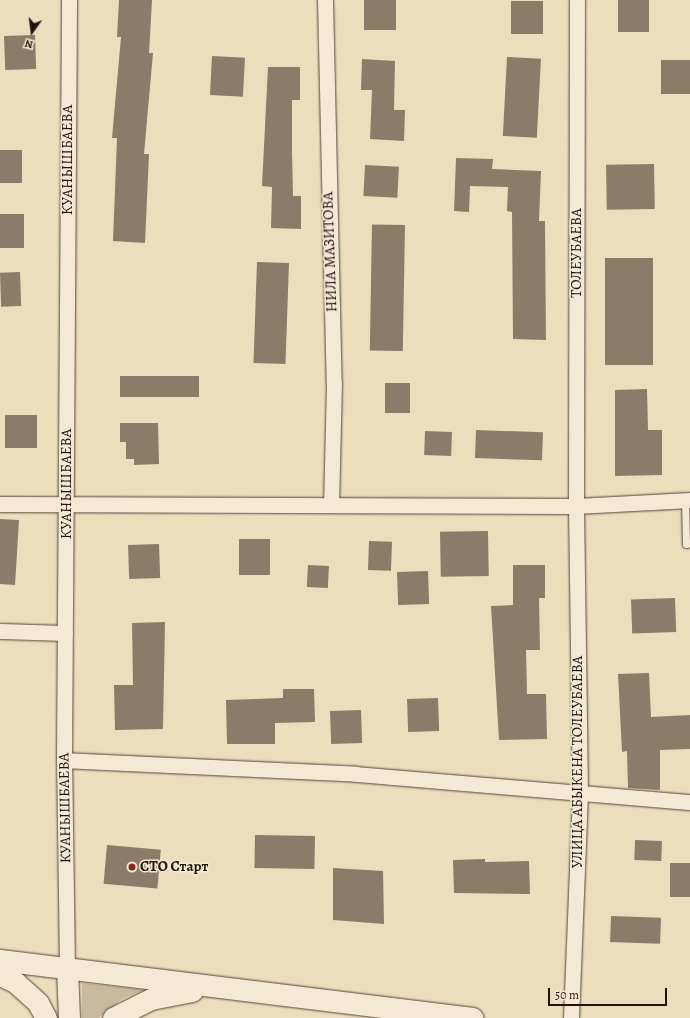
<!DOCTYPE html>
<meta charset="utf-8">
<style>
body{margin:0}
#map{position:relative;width:690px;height:1018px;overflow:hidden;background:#ecddbd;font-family:Alegreya,serif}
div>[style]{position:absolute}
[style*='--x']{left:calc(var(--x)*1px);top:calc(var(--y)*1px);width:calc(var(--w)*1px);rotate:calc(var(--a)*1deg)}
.green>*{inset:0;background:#c9ba9f}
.building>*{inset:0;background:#8a7c68;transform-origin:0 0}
.roads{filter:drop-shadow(0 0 1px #534538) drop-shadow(0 0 1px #534538)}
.lane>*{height:7px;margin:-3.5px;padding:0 3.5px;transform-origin:3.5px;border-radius:3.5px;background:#f3e9d4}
.street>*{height:15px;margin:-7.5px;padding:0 7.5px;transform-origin:7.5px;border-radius:7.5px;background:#f3e9d4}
.secondary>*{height:21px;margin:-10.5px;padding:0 10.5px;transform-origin:10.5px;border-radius:10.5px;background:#f3e9d4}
.dots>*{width:11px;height:11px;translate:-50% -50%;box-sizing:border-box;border:2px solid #f3e9d4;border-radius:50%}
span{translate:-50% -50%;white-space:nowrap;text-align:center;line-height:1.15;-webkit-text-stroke:3px #f3e9d4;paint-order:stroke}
.street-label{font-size:15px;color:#20120c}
.poi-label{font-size:15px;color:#20120c;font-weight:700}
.left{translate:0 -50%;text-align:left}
.north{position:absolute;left:12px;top:12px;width:40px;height:40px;-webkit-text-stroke:3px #f3e9d4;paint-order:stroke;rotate:194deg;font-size:11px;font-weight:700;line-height:16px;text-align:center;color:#20120c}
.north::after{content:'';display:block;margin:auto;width:14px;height:18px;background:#20120c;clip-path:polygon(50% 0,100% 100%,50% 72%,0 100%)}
.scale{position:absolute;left:548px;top:988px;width:119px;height:18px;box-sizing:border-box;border:2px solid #20120c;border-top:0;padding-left:5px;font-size:12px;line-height:14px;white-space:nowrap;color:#20120c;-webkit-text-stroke:3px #f3e9d4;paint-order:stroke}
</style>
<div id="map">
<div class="green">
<div style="clip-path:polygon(82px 983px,145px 990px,122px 999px,99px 1018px,82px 1018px)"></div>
</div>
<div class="building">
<div style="clip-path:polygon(119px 0,152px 0,149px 53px,153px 53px,144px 154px,149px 154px,145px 243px,113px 241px,117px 138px,112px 138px,121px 37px,117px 37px)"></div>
<div style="left:364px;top:0;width:32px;height:30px"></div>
<div style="left:618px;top:0;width:31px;height:32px"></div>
<div style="left:511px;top:1px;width:32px;height:33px"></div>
<div style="left:35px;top:35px;width:34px;height:31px;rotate:88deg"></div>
<div style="left:212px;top:56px;width:33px;height:39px;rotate:3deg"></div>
<div style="left:507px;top:57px;width:34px;height:79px;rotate:3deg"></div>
<div style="clip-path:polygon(362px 59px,395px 61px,394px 110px,405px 110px,404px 141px,370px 139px,372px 90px,361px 90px)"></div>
<div style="left:690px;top:60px;width:34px;height:29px;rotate:90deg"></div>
<div style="clip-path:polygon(268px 67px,300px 67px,300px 100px,292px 100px,292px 151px,293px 196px,301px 196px,301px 229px,271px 228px,272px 187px,262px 186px)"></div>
<div style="left:22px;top:150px;width:33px;height:22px;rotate:90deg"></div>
<div style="clip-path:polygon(456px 158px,493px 159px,492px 169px,541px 171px,539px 221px,545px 221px,546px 340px,513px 339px,512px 212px,507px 211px,508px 187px,470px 186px,469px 212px,454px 211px)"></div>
<div style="left:654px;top:164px;width:45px;height:48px;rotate:89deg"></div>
<div style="left:365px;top:165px;width:34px;height:31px;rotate:3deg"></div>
<div style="left:0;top:214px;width:24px;height:34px"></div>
<div style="left:405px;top:225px;width:126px;height:33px;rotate:91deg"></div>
<div style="left:605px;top:258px;width:48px;height:107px"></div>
<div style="left:257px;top:262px;width:32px;height:101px;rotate:2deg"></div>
<div style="left:20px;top:272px;width:34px;height:20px;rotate:88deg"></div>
<div style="left:120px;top:376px;width:79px;height:21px"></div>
<div style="left:385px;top:383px;width:25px;height:30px"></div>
<div style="clip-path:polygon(647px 389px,648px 430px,662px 430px,662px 475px,615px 476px,615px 390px)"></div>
<div style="left:37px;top:415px;width:33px;height:32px;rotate:90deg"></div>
<div style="clip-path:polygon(120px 423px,158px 423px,159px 464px,134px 465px,134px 459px,126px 459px,126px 442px,120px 442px)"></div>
<div style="left:476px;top:430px;width:67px;height:28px;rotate:2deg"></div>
<div style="left:425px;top:431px;width:27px;height:24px;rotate:2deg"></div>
<div style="clip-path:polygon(0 519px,19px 520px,15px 585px,0 584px)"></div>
<div style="left:488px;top:531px;width:45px;height:48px;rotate:89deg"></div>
<div style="left:239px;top:539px;width:31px;height:36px"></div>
<div style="left:369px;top:541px;width:23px;height:29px;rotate:2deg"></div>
<div style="left:159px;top:544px;width:34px;height:31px;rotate:88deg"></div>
<div style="left:308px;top:565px;width:21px;height:22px;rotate:3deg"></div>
<div style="clip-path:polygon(513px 565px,545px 565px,545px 598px,539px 598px,540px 650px,526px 650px,527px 694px,546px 694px,547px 739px,499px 740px,491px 606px,513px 605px)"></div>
<div style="left:428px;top:571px;width:33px;height:31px;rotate:88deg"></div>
<div style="left:675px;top:598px;width:34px;height:44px;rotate:88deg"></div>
<div style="clip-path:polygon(165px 622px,163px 729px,115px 730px,114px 685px,133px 685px,132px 623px)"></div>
<div style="clip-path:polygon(649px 673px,651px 717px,690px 715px,690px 749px,660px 750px,660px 790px,628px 788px,627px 751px,622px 752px,618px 674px)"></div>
<div style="clip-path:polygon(283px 689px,314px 689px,315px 722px,275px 723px,275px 744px,227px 744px,226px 700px,283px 698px)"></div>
<div style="left:438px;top:698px;width:33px;height:31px;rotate:88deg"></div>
<div style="left:361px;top:710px;width:33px;height:31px;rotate:88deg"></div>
<div style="left:255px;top:835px;width:60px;height:33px;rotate:1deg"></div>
<div style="left:635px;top:840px;width:27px;height:20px;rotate:2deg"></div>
<div style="left:107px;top:845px;width:54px;height:39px;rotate:5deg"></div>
<div style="clip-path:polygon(485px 859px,485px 862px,529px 861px,530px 894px,454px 893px,453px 860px)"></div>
<div style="left:690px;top:863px;width:34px;height:20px;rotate:90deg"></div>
<div style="clip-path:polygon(333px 868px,383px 871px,384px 924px,333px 920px)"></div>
<div style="left:611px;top:916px;width:50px;height:26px;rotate:2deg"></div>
</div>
<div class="roads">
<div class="lane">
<div style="--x:685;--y:500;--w:44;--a:88.7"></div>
<div style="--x:686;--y:544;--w:4;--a:-14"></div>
</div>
<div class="street">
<div style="--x:325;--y:0;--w:383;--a:88.7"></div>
<div style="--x:334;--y:383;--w:120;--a:91.4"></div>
<div style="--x:0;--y:504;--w:576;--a:0.2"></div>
<div style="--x:576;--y:506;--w:114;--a:-3"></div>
<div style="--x:0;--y:631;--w:65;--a:1.8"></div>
<div style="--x:64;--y:760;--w:292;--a:2.7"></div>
<div style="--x:356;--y:774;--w:335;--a:4.8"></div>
<div style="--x:67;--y:968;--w:208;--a:-90.8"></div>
<div style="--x:64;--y:760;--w:760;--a:-89.62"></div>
<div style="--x:571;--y:1018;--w:226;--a:-87.7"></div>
<div style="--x:580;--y:792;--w:286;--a:-90.8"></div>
<div style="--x:576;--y:506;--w:506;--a:-89.89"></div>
</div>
<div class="secondary">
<div style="--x:0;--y:960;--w:476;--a:7"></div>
<div style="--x:67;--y:968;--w:50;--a:87.7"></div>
<div style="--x:0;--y:975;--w:17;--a:25"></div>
<div style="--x:15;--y:982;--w:31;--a:42"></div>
<div style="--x:38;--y:1003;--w:17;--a:62"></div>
<div style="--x:113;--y:1018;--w:42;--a:-26.6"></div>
<div style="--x:151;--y:999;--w:42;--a:-11"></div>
</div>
</div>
<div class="dots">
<div style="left:132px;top:867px;background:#8f2418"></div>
</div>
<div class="street-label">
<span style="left:68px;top:160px;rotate:-90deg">КУАНЫШБАЕВА</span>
<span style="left:330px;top:252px;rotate:-92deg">НИЛА МАЗИТОВА</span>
<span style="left:577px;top:253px;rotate:-90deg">ТОЛЕУБАЕВА</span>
<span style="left:67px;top:484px;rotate:-90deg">КУАНЫШБАЕВА</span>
<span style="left:578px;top:762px;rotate:-90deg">УЛИЦА АБЫКЕНА ТОЛЕУБАЕВА</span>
<span style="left:65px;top:808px;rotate:-91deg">КУАНЫШБАЕВА</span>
</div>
<div class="poi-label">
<span class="left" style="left:140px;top:867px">СТО Старт</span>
</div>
<div class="north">N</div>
<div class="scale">50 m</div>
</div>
